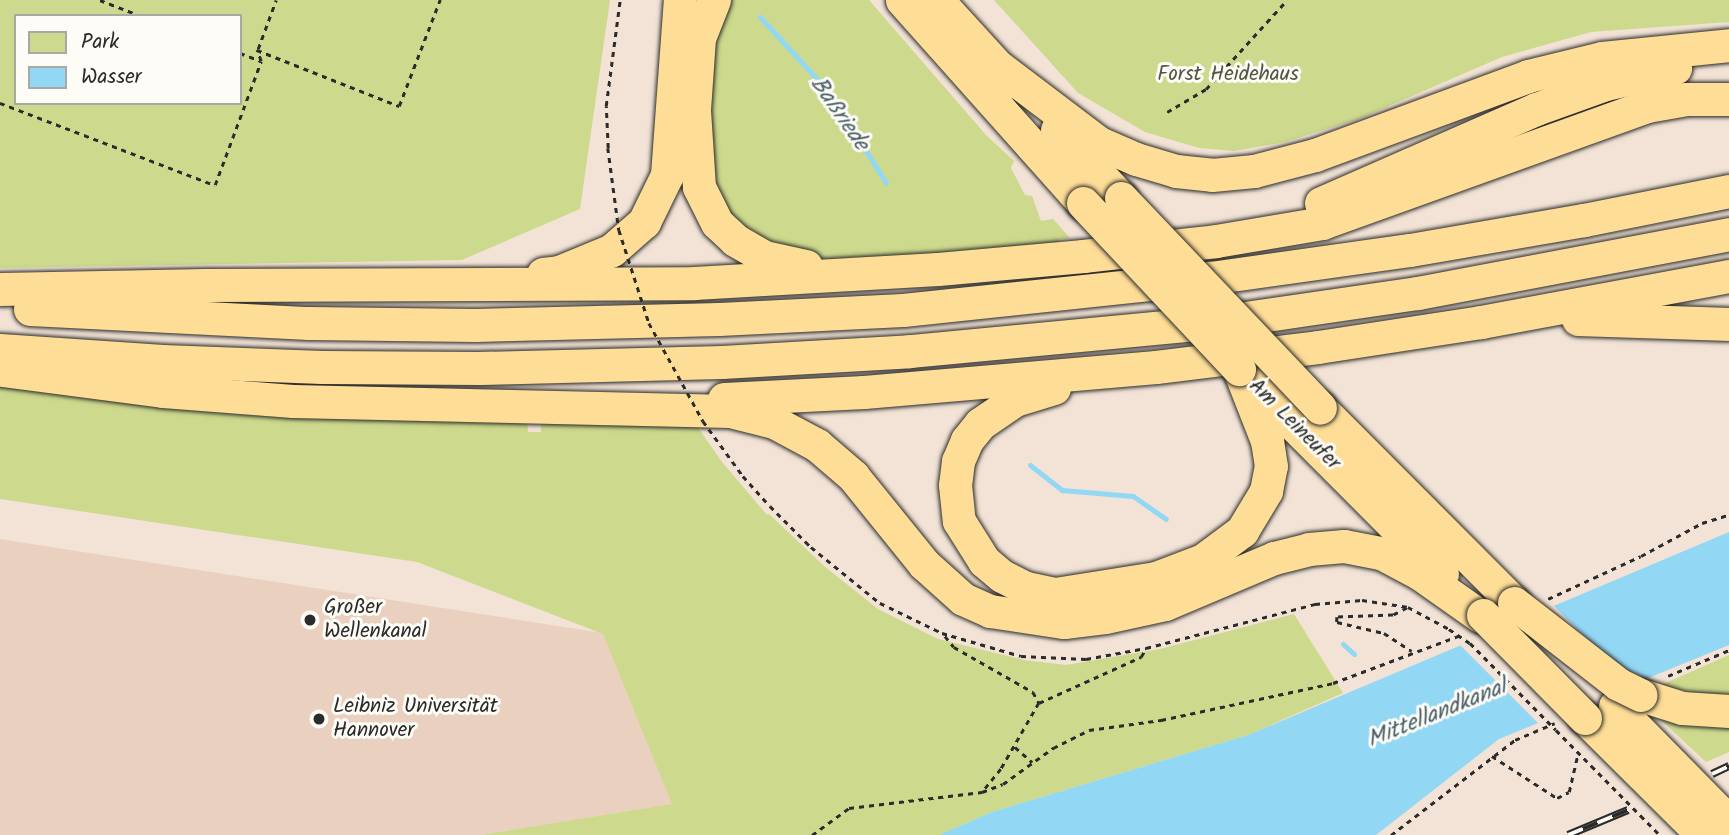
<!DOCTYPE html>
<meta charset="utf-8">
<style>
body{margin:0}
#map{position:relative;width:1729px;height:835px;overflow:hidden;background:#f2e3d6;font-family:Kalam,sans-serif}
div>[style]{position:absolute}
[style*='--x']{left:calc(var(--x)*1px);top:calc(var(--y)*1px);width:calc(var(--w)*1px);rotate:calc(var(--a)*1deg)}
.built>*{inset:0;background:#ead1bf}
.green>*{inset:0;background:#cdd98c}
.water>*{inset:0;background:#92d8f4}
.pier>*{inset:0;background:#f2e3d6}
.stream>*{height:5px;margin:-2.5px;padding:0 2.5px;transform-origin:2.5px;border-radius:2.5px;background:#92d8f4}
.path>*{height:2.5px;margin-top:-1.25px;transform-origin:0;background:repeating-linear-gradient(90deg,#2b2b2b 0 5px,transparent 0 10px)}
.roads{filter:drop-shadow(0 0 2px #2b2b2b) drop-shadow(0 0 2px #2b2b2b)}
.highway>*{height:33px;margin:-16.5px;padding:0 16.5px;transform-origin:16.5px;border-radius:16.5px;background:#fedd96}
.rail>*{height:8px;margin-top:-4px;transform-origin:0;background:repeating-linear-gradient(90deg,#fdfcf7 0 16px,#2b2b2b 0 32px);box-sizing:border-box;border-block:2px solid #2b2b2b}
.path-bridge>*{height:2.5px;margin-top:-1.25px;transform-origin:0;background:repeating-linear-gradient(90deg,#2b2b2b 0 5px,transparent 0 10px)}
.bridges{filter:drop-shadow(0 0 2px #2b2b2b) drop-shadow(0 0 2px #2b2b2b)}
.highway-bridge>*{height:33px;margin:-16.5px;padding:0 16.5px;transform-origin:16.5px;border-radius:16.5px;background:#fedd96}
.dots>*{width:19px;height:19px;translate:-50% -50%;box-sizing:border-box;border:4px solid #fdfcf7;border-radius:50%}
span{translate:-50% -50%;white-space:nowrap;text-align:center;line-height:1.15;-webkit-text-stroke:6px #fdfcf7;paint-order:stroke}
.park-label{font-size:21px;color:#545643}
.street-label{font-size:21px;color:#2b2b2b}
.poi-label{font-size:21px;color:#2b2b2b}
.left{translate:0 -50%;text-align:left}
.water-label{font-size:23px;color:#4a5f67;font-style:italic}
.legend{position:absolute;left:14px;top:14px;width:228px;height:91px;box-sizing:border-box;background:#fdfcf7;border:2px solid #a9a8a5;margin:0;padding:9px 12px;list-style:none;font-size:21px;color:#2b2b2b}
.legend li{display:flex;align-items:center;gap:14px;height:35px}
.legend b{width:35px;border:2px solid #a9a8a5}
</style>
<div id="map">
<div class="built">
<div style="clip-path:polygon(0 539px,603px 633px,673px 804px,481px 835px,0 835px)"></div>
</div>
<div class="green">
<div style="clip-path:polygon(evenodd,0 0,610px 0,580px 209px,462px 260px,0 268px,0 0,16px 16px,240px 16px,240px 103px,16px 103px,16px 16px)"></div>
<div style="clip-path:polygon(733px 0,869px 0,986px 135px,1014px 161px,1011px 168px,1025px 195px,1032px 196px,1041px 221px,1053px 219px,1070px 238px,1059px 239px,1060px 247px,820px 263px,745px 238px,710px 190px,708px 48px,724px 9px)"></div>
<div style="clip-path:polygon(994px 0,1729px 0,1729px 22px,1591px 32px,1502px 57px,1359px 119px,1285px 142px,1234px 151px,1199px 148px,1145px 132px,1078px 93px)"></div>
<div style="clip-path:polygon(0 386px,527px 421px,528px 432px,541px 432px,541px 421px,692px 419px,722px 462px,767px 515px,769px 514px,824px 566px,878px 609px,938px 639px,1024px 660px,1066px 665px,1160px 649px,1294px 614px,1343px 693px,1248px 735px,992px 812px,939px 835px,481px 835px,672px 804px,603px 634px,417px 562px,0 499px)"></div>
<div style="clip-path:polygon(1729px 655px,1729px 695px,1691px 692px,1661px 685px)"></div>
<div style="clip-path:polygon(1647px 707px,1729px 718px,1729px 752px,1706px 762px)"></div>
</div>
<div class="water">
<div style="clip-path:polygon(1729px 532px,1729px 645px,1499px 739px,1376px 835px,939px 835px,992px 812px,1248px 735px)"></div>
</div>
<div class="pier">
<div style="clip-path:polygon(1551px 603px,1589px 641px,1627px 671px,1650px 682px,1541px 726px,1457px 642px)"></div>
</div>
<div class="stream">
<div style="--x:760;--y:17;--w:102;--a:47.4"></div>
<div style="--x:829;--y:92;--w:107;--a:57.9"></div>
<div style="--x:1030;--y:465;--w:41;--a:38"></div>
<div style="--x:1062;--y:490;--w:71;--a:4.8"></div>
<div style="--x:1133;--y:496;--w:40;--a:34.9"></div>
<div style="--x:1343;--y:644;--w:15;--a:42"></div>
</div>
<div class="path">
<div style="--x:100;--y:0;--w:44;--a:21.3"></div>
<div style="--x:258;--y:49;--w:52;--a:-69.8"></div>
<div style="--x:240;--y:53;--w:22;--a:21"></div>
<div style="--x:0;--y:103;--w:230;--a:20.9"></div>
<div style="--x:215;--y:185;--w:132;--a:-69.6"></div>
<div style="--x:261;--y:61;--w:12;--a:-110"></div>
<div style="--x:257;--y:50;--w:153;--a:21.5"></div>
<div style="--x:399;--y:106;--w:114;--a:-68.9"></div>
<div style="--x:1167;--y:112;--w:45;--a:-30.5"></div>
<div style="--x:1206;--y:89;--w:120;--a:-47.7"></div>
<div style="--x:608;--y:148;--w:42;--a:-92.7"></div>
<div style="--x:606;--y:106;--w:107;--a:-82.5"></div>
<div style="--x:770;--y:506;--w:58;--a:45"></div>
<div style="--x:811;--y:547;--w:89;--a:39.1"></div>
<div style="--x:880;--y:603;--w:69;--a:25.8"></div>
<div style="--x:942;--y:633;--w:82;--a:16.2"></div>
<div style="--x:1021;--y:656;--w:65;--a:2.6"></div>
<div style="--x:1086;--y:659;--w:61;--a:-10.4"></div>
<div style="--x:1146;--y:648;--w:175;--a:-14.6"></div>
<div style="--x:1315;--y:604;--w:47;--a:-4.9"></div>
<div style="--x:1362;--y:600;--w:47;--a:8.7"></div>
<div style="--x:1408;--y:607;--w:47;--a:28.2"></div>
<div style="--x:1548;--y:599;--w:102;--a:-24.8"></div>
<div style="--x:1641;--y:556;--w:69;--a:-28.4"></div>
<div style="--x:1702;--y:523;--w:28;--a:-17"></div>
<div style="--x:1407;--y:608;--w:16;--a:153"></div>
<div style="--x:1393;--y:615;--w:56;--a:178"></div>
<div style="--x:1337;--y:617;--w:5;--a:90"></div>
<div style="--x:1337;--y:622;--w:48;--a:13.2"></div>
<div style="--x:1384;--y:633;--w:33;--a:33"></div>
<div style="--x:945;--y:636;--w:14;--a:51"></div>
<div style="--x:954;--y:647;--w:91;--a:29.7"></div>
<div style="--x:1033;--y:692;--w:13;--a:61"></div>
<div style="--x:1039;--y:703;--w:76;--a:119.9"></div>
<div style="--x:1001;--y:769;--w:27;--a:129"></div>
<div style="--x:1668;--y:676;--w:66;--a:-23.1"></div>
<div style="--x:1039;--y:703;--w:112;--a:-24.3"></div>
<div style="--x:1141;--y:657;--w:10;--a:-61"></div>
<div style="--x:1556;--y:730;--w:148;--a:45.3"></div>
<div style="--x:1015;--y:747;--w:23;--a:41"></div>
<div style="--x:1492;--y:756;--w:77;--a:32.9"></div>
<div style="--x:1557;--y:798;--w:13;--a:-27"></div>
<div style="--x:1569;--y:792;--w:39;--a:-77"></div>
<div style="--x:812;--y:835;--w:46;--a:-36.1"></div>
<div style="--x:849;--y:808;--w:134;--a:-6.9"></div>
<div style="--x:982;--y:792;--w:22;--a:-21"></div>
<div style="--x:1003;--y:784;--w:62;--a:-35.8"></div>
<div style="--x:1053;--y:748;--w:40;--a:-26.6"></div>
<div style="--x:1089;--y:730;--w:73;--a:-7.9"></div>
<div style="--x:1161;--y:720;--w:176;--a:-12.1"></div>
<div style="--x:1333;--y:683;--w:137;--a:-20.6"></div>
<div style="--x:1391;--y:835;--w:156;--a:-37.5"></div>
<div style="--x:1515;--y:740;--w:43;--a:-23"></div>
</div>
<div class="roads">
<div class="highway">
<div style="--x:714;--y:0;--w:41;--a:111.5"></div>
<div style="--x:699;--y:38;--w:72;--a:94"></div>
<div style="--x:694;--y:110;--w:77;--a:86.3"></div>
<div style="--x:699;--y:187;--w:40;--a:63.4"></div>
<div style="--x:717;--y:223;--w:25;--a:43"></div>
<div style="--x:735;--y:240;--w:34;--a:30"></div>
<div style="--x:765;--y:257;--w:42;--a:12.4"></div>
<div style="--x:902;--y:0;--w:272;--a:48.3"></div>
<div style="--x:937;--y:0;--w:110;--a:47.6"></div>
<div style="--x:996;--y:65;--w:129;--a:37.1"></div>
<div style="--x:1099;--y:143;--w:40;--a:23.4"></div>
<div style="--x:1136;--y:159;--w:42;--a:16.7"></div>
<div style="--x:1176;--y:171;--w:36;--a:6"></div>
<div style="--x:1212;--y:175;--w:42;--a:-5.4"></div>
<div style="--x:1254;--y:171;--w:63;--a:-14.7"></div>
<div style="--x:1315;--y:155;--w:227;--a:-20.3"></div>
<div style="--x:1528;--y:76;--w:76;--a:-13.7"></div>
<div style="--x:1602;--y:58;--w:128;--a:-5.8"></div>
<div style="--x:1057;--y:130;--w:93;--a:46.7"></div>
<div style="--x:1321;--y:203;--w:235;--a:-23.6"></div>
<div style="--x:1536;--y:109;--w:74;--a:-19.7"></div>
<div style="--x:1606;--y:84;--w:71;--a:-13.1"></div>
<div style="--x:543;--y:274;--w:16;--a:-7"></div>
<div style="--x:559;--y:272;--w:57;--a:-22.5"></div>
<div style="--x:612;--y:250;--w:43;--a:-41.2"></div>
<div style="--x:644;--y:222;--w:52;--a:-63.9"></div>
<div style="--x:667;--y:175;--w:175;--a:-85.8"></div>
<div style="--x:0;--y:289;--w:205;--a:-1.1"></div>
<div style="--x:205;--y:285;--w:489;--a:-0.2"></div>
<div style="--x:694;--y:283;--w:244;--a:-3.3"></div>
<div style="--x:938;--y:269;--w:146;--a:-5.1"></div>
<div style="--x:1083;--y:256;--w:134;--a:-6.4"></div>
<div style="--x:1216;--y:241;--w:108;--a:-9.6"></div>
<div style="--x:1322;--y:223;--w:345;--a:-19.8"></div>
<div style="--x:1647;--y:106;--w:39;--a:-10"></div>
<div style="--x:1685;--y:99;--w:44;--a:0"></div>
<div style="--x:30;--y:309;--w:279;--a:2.9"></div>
<div style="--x:309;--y:323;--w:166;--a:0.7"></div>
<div style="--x:475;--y:325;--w:244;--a:-1.4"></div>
<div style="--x:719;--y:319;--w:184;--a:-2.8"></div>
<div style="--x:903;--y:310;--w:309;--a:-6"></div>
<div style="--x:1210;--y:278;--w:202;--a:-8"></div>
<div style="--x:1410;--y:250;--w:177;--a:-9.8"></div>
<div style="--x:1584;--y:220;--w:148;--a:-11.3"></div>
<div style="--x:1578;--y:319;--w:151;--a:1.9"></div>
<div style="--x:0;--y:350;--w:163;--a:3.9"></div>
<div style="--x:163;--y:361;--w:159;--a:2.2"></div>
<div style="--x:322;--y:367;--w:156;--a:0.4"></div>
<div style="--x:478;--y:368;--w:244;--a:-1.4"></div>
<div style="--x:722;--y:362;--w:188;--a:-3.3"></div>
<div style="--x:910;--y:351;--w:316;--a:-5.4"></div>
<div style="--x:1225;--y:321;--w:195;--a:-8.3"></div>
<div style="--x:1418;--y:293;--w:317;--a:-10.7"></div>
<div style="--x:2;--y:370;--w:162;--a:7.4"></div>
<div style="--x:163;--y:391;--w:130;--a:4.4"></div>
<div style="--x:293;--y:401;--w:437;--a:1.3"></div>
<div style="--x:730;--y:411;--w:45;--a:14"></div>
<div style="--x:774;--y:422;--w:49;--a:28.1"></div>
<div style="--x:817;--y:445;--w:48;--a:40.7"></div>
<div style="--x:853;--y:476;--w:113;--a:51.1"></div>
<div style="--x:924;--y:564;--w:52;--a:41.9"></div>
<div style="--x:963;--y:599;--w:30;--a:24"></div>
<div style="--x:990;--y:611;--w:75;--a:8.5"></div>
<div style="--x:1064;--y:622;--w:41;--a:-7"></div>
<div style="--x:1105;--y:617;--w:61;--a:-12.2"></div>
<div style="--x:1165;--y:604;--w:118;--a:-22.9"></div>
<div style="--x:1274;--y:558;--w:36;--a:-14"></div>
<div style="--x:1309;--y:549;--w:35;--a:-5"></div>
<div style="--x:1344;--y:546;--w:38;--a:11"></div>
<div style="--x:1381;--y:553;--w:43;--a:27.8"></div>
<div style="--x:1419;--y:573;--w:75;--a:35.2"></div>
<div style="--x:1250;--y:381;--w:272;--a:45.1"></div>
<div style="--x:1054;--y:388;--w:41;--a:162.9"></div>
<div style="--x:1015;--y:400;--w:42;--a:145.6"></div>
<div style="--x:980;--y:424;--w:21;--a:129"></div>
<div style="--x:967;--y:440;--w:23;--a:113"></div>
<div style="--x:958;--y:461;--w:24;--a:97"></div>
<div style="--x:955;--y:485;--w:36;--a:84"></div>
<div style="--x:959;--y:521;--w:47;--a:58"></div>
<div style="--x:984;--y:561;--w:23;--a:40"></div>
<div style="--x:1002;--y:576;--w:27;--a:27"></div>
<div style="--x:1026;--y:588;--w:30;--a:12"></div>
<div style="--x:1055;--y:594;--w:102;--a:-9"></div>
<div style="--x:1156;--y:578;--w:50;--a:-21"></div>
<div style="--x:1203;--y:560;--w:49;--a:-36.6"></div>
<div style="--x:1242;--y:531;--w:47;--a:-59"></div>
<div style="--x:1266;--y:491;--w:25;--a:-79"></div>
<div style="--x:1271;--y:466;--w:25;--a:-99"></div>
<div style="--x:1267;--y:441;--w:77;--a:-111.3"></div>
<div style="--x:724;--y:399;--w:140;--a:-2.9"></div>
<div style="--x:864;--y:392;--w:293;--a:-4.9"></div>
<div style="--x:1156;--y:367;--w:163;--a:-7"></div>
<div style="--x:1318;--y:347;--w:165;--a:-8.7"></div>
<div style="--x:1481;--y:322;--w:252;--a:-10.5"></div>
<div style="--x:1320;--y:408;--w:275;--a:45.1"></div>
<div style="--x:1641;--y:695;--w:43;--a:17.6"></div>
<div style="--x:1682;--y:708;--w:47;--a:3.7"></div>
<div style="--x:1615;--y:706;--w:163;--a:45.5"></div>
<div style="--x:1585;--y:718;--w:166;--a:44.8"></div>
</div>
</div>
<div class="rail">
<div style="--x:1712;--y:774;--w:19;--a:-25"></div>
<div style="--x:1568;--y:835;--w:65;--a:-22.6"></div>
</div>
<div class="path-bridge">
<div style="--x:608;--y:148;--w:83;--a:82.4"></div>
<div style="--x:619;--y:230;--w:98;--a:72.1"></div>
<div style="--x:649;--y:323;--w:112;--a:61.1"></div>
<div style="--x:703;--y:421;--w:68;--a:54"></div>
<div style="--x:743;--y:476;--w:40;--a:48"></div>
<div style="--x:1449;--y:629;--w:25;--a:34"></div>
<div style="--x:1470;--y:643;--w:122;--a:45.3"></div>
</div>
<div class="bridges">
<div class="highway-bridge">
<div style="--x:1121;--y:198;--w:289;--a:46.5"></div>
<div style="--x:1083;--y:203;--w:228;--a:46.8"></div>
<div style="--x:1514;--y:603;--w:132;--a:37.9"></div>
<div style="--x:1618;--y:684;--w:25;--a:26"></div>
<div style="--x:1483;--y:615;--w:145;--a:45.3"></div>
</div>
</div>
<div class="dots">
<div style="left:310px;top:620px;background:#2b2b2b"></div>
<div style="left:319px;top:719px;background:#2b2b2b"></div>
</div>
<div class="park-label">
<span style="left:1228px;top:75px">Forst Heidehaus</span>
</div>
<div class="street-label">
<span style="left:1294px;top:425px;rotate:45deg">Am Leineufer</span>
</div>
<div class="poi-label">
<span class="left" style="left:324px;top:620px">Großer<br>Wellenkanal</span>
<span class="left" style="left:333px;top:719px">Leibniz Universität<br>Hannover</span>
</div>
<div class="water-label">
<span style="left:839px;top:114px;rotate:55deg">Baßriede</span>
<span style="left:1437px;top:714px;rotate:-22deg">Mittellandkanal</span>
</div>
<ul class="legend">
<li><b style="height:19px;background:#cdd98c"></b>Park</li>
<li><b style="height:19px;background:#92d8f4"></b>Wasser</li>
</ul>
</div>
